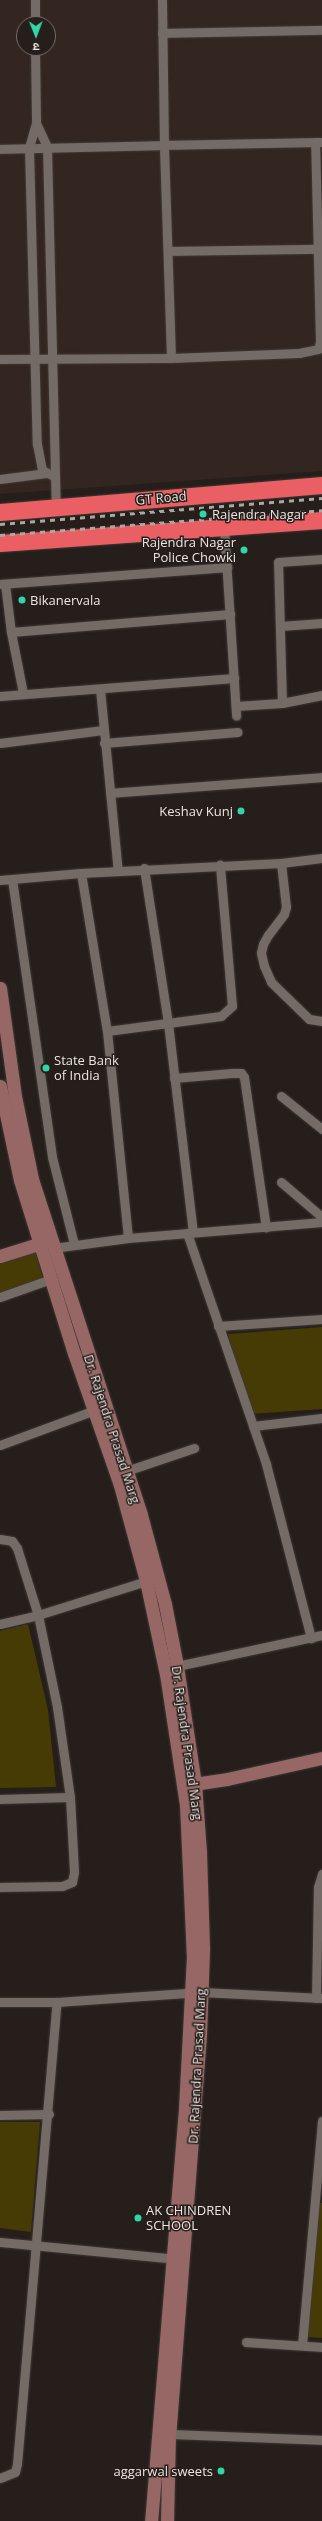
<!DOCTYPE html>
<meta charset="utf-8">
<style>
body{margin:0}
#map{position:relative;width:322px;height:2521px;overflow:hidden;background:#251e1a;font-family:"Open Sans","Noto Sans Devanagari",sans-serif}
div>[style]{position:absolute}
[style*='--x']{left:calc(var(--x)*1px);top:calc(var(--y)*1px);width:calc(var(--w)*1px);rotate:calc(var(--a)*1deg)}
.built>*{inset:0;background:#33251f}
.green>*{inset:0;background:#473b05}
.roads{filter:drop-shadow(0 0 1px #3e3835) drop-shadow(0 0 1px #3e3835)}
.street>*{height:9px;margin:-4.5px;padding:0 4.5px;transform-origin:4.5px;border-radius:4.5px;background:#746a66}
.secondary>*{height:13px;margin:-6.5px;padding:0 6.5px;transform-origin:6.5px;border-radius:6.5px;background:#976765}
.highway>*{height:17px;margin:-8.5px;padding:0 8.5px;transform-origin:8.5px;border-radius:8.5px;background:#e95f63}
.rail>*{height:3px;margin-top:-1.5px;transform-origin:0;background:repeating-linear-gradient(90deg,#aca6a3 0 5px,transparent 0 10px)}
.dots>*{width:11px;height:11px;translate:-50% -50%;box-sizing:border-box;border:2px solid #251e1a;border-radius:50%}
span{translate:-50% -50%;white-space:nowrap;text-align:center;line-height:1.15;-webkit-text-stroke:3px #251e1a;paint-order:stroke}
.street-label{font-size:13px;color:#eae4e1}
.poi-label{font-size:13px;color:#eae4e1}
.left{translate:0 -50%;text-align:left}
.right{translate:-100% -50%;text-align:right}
.north{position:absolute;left:16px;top:16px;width:40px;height:40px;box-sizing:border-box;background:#251e1a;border:1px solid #746d6a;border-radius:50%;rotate:179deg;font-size:11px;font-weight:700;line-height:16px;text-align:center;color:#eae4e1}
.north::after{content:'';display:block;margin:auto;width:14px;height:18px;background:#33d4a8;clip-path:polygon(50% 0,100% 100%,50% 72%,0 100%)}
</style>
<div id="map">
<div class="built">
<div style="clip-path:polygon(evenodd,0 0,322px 0,322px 471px,0 494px,0 0,24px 24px,48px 24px,48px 48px,24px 48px,24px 24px)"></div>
</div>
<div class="green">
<div style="clip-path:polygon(32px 1240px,43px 1279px,0 1294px,0 1251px)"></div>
<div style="clip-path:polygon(322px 1327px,322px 1409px,250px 1414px,228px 1334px)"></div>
<div style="clip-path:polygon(28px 1624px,48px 1710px,56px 1787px,0 1788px,0 1631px)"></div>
<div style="clip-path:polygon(0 2122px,40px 2122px,31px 2232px,0 2228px)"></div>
<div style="clip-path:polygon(317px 2203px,322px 2203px,322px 2338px,308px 2337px)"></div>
</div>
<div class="roads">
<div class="street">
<div style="--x:35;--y:0;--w:24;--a:90"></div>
<div style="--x:162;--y:33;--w:160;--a:-1.1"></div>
<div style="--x:35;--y:48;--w:75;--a:89.2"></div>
<div style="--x:36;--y:123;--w:26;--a:106"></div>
<div style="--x:29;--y:148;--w:296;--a:88.5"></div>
<div style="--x:37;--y:444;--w:26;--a:79"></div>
<div style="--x:42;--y:470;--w:13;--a:27"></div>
<div style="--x:36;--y:123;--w:26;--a:65"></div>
<div style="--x:47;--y:147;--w:360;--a:88.6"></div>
<div style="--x:0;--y:149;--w:164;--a:-1.4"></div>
<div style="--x:164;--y:145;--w:145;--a:-90.8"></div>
<div style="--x:168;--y:251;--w:149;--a:-0.8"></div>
<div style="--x:171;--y:358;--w:213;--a:-91.9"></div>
<div style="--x:164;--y:145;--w:151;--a:-1.1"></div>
<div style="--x:0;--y:359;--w:171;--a:-0.3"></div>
<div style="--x:171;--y:358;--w:128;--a:-2.2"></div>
<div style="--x:299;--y:353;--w:19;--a:-12"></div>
<div style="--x:318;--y:349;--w:7;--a:-74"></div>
<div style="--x:320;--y:342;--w:200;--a:-91.4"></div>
<div style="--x:315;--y:142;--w:7;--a:0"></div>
<div style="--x:0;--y:479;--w:47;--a:-7.3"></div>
<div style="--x:224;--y:528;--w:188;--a:86.3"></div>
<div style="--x:1;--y:584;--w:227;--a:-4.3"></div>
<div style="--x:5;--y:584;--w:48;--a:82.9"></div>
<div style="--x:11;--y:632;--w:220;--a:-4.7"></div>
<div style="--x:280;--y:626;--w:42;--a:-4.1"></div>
<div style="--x:11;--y:632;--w:62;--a:78.9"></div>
<div style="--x:100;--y:689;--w:183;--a:84.4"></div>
<div style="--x:0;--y:696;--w:235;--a:-4.4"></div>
<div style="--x:282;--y:703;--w:141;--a:-91.6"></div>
<div style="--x:278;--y:562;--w:44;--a:-3.9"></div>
<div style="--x:236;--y:706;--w:46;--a:-3.7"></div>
<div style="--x:282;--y:703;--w:41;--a:-11.3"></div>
<div style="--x:0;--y:743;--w:104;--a:-7.2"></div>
<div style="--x:104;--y:743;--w:134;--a:-4.7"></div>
<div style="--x:110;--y:793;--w:213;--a:-4.3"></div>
<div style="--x:281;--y:863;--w:44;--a:83.5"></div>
<div style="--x:286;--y:907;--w:7;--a:106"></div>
<div style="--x:284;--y:914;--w:26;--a:127"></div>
<div style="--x:268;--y:935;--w:10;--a:119"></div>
<div style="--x:263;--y:944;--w:9;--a:103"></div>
<div style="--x:261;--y:953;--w:13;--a:77"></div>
<div style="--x:264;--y:966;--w:17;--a:66"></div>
<div style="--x:271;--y:982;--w:53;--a:44.2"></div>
<div style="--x:309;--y:1019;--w:13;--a:9"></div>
<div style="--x:144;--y:868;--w:157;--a:81.2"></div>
<div style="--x:168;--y:1023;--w:211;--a:83.2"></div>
<div style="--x:81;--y:873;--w:160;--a:80.7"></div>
<div style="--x:107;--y:1031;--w:208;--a:84.2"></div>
<div style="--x:12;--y:879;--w:281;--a:81.8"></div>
<div style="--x:52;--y:1157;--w:90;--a:75.8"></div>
<div style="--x:0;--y:880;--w:81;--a:-4.9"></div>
<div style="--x:81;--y:873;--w:200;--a:-2.9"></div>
<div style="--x:281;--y:863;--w:41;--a:-7"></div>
<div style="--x:107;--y:1031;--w:115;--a:-7.5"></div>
<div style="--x:221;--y:1016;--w:15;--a:-42"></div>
<div style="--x:232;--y:1006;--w:142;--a:-94.9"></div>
<div style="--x:174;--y:1078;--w:58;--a:-4.9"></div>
<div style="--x:232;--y:1073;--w:9;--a:0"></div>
<div style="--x:241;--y:1073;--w:5;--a:53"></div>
<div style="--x:244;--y:1077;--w:152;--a:81.7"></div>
<div style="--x:281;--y:1096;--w:53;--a:38.8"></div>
<div style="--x:281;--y:1182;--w:54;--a:40.5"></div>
<div style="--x:187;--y:1233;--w:244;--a:71.1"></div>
<div style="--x:266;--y:1464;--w:180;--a:75.5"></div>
<div style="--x:53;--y:1248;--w:76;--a:-7.6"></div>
<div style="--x:128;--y:1238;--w:195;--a:-4.7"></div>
<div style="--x:0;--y:1297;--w:54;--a:-19.4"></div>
<div style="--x:218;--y:1326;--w:104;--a:-3.9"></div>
<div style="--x:253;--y:1426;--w:69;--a:-6.6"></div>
<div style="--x:0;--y:1445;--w:104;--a:-20.2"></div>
<div style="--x:126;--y:1471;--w:72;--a:-18.7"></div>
<div style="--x:0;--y:1539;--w:12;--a:9"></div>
<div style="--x:12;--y:1541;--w:9;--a:54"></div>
<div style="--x:17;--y:1548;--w:70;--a:72.6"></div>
<div style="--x:38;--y:1615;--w:94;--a:78.3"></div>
<div style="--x:57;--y:1707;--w:91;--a:81.8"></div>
<div style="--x:70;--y:1797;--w:75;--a:86.9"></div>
<div style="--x:74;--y:1872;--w:10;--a:101"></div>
<div style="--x:72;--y:1882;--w:11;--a:158"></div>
<div style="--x:62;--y:1886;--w:62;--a:179.1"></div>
<div style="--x:0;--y:1624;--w:39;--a:-13"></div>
<div style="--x:38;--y:1615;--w:117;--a:-17.4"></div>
<div style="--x:177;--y:1666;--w:148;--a:-12.1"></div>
<div style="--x:0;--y:1799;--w:70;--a:-1.6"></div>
<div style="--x:316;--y:1998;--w:111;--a:-89"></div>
<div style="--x:318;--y:1887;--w:14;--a:-73"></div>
<div style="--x:0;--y:2002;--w:57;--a:0"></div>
<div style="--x:57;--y:2002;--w:144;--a:-4"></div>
<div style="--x:201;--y:1992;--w:121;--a:2.8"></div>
<div style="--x:0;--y:2115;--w:49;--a:-1.2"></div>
<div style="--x:0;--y:2242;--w:179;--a:5.5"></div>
<div style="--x:246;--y:2342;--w:76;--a:3.8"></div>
<div style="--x:302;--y:2345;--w:225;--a:-84.9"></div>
<div style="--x:169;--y:2434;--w:153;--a:2.2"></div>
<div style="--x:0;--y:2478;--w:16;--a:-22"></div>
<div style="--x:15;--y:2472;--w:8;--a:-76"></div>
<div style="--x:17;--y:2464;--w:464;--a:-85.1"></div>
</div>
<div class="secondary">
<div style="--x:0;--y:988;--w:109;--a:82.1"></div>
<div style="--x:15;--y:1096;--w:85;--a:78.4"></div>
<div style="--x:32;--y:1179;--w:353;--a:72"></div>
<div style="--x:141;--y:1515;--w:92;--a:74.9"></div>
<div style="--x:165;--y:1604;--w:63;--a:79"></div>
<div style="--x:177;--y:1666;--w:119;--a:81.3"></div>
<div style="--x:195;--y:1784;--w:68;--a:85.8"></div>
<div style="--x:200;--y:1852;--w:98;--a:88.2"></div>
<div style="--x:203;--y:1950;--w:85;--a:92"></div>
<div style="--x:200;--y:2035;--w:400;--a:94.4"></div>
<div style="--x:169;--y:2434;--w:87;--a:91.3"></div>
<div style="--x:0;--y:1086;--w:96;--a:78"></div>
<div style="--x:20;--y:1180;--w:181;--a:72.7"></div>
<div style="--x:74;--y:1353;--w:140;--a:70.8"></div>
<div style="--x:120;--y:1485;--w:99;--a:74.8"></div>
<div style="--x:146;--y:1581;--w:95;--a:77.9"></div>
<div style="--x:166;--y:1674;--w:132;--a:81.3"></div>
<div style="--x:186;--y:1804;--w:152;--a:87.4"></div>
<div style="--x:193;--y:1956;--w:153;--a:93"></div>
<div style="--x:185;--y:2109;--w:413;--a:94.7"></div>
<div style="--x:0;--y:1256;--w:50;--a:-17.4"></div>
<div style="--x:187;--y:1785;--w:40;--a:-8.5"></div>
<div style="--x:227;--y:1779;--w:97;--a:-12.5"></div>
</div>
<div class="highway">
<div style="--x:0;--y:512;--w:323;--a:-4.8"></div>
<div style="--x:0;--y:543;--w:323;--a:-4.1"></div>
</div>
</div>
<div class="rail">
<div style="--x:0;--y:524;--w:323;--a:-4.6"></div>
<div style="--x:0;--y:535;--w:323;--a:-4.4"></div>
</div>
<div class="dots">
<div style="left:203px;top:514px;background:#33d4a8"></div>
<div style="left:244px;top:550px;background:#33d4a8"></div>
<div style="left:22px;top:600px;background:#33d4a8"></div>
<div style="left:241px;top:811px;background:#33d4a8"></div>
<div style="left:46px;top:1068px;background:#33d4a8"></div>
<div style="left:138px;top:2218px;background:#33d4a8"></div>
<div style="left:221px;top:2471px;background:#33d4a8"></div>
</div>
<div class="street-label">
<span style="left:161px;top:498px;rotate:-5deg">GT Road</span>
<span style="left:112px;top:1429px;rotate:72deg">Dr. Rajendra Prasad Marg</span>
<span style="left:187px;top:1743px;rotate:82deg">Dr. Rajendra Prasad Marg</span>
<span style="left:197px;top:2066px;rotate:-87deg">Dr. Rajendra Prasad Marg</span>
</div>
<div class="poi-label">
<span class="left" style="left:212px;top:514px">Rajendra Nagar</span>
<span class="right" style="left:236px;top:550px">Rajendra Nagar<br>Police Chowki</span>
<span class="left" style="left:30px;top:600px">Bikanervala</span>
<span class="right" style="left:233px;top:811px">Keshav Kunj</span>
<span class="left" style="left:54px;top:1068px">State Bank<br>of India</span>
<span class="left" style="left:146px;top:2218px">AK CHINDREN<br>SCHOOL</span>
<span class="right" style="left:213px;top:2471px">aggarwal sweets</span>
</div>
<div class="north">उ</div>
</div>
